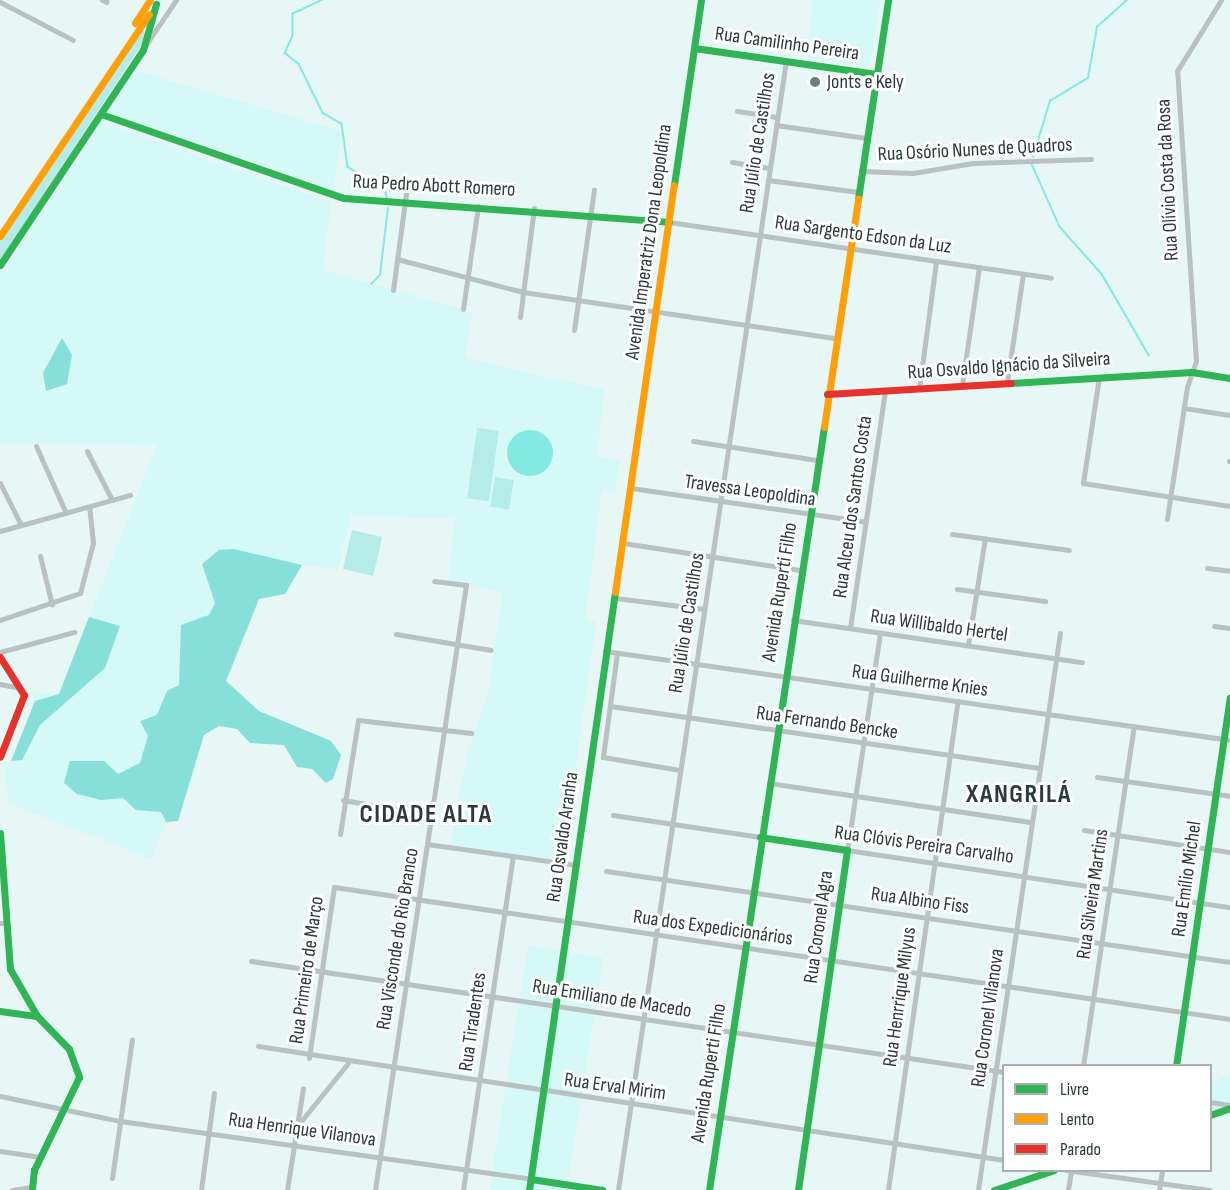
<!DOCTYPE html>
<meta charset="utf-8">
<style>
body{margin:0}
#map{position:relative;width:1230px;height:1190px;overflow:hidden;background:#e6f7f5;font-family:"Sofia Sans Condensed",sans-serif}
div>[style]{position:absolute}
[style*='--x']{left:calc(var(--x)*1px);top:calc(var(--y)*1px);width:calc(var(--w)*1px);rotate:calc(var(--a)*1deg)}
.built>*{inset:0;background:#d5f9f6;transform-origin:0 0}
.green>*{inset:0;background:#b5ece7;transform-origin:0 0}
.forest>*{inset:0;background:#87dfd9}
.water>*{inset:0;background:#83e9e1}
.round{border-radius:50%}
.stream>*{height:1.5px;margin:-0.75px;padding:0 0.75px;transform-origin:0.75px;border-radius:0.75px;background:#83e9e1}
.street>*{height:5px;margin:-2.5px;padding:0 2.5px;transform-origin:2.5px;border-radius:2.5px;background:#bac1c1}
.fast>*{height:7px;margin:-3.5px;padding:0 3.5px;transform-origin:3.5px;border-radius:3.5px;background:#30b455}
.slow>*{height:7px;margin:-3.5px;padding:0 3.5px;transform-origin:3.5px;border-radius:3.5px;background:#ff9f0a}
.jam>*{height:7px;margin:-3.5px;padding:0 3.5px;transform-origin:3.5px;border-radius:3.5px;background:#e5322d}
.dots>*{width:16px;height:16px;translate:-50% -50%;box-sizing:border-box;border:3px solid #fff;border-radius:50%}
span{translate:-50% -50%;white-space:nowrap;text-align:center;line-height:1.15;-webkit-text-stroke:6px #fff;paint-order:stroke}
.street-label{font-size:20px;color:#2b3b3a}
.poi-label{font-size:20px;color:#2b3b3a}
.left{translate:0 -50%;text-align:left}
.district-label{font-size:26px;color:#2b3b3a;font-weight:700;letter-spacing:1.5px}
.legend{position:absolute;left:1002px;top:1064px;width:210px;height:108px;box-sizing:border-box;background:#fff;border:2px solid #aab1b0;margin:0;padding:8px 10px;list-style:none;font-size:18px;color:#2b3b3a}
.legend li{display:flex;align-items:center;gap:12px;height:30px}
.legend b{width:30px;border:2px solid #aab1b0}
</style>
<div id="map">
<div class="built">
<div style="clip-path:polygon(813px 0,880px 0,870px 67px,805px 57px)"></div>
<div style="clip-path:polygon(136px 71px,341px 131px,334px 190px,109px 113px)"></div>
<div style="clip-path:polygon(102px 123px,331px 202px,323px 270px,472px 312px,465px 358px,604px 390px,597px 457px,619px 460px,615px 491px,602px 490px,585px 620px,596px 622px,563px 861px,450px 845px,467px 754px,487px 697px,503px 593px,448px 580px,455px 519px,351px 515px,338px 569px,272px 562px,151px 859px,8px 803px,6px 769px,33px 712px,34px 693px,59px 694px,157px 445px,0 444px,0 276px)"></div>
<div style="left:528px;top:946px;width:76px;height:246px;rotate:9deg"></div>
<div style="clip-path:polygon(1230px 1074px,1230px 1104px,1211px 1112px,1211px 1083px)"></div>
</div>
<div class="green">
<div style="clip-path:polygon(145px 27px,142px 44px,0 261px,0 241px)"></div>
<div style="left:477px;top:428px;width:22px;height:71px;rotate:8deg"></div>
<div style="left:495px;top:477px;width:19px;height:30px;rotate:9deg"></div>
<div style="left:352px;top:530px;width:31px;height:40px;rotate:13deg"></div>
</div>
<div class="forest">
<div style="clip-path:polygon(62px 338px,72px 355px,67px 384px,46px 391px,43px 373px)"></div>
<div style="clip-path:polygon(234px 549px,302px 565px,285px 594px,259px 599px,226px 681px,259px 711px,331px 741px,341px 755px,333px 779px,326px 783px,312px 769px,297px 767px,284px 745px,250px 743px,237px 729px,219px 726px,204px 735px,178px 821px,166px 822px,161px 812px,136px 810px,123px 798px,101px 800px,77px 794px,64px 783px,70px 761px,104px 761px,118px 774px,140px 763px,148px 736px,140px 721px,157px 715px,167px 691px,179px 685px,181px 625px,209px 615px,215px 603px,202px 564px,219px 550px)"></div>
<div style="clip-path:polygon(89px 617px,120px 626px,105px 668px,40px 725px,22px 760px,11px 761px,35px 701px,59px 694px)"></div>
</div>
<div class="water">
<div class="round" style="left:507px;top:430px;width:46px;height:46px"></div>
</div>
<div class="stream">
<div style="--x:323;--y:0;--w:33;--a:155"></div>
<div style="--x:293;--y:14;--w:22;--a:90"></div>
<div style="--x:293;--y:36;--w:19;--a:115"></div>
<div style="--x:285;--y:53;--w:18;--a:38"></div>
<div style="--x:299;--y:64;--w:55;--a:63.9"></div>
<div style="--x:323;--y:113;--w:22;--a:30"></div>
<div style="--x:342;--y:124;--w:43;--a:82.1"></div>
<div style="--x:348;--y:167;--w:44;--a:31.9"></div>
<div style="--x:385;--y:190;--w:9;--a:72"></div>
<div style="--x:1033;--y:157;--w:59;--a:-73.1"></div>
<div style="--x:1050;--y:101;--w:44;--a:-31.2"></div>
<div style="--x:1088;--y:78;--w:52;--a:-80"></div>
<div style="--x:1097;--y:27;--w:40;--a:-42"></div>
<div style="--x:1032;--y:164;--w:69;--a:66"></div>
<div style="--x:1060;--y:227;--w:63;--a:48.2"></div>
<div style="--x:1102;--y:274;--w:94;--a:59.9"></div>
<div style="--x:371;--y:284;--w:13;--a:-45"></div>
<div style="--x:380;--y:275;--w:67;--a:-83.2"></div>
</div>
<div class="street">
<div style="--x:102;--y:0;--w:5;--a:22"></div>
<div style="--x:0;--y:2;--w:82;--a:27.5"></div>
<div style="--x:147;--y:43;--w:52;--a:-56"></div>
<div style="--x:737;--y:111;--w:40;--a:8.5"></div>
<div style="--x:776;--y:125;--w:91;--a:8.2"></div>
<div style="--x:1025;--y:161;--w:19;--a:-90"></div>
<div style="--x:732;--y:162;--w:38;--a:9"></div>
<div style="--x:861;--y:171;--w:52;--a:2.2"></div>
<div style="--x:913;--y:173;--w:61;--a:-9.5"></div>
<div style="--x:973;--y:163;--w:118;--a:-1.9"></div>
<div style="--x:768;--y:180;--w:91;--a:7.6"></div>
<div style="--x:669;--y:222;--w:386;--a:8.3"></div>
<div style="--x:397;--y:259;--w:130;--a:14.7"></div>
<div style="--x:523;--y:292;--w:316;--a:8.4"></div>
<div style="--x:393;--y:290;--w:105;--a:-82.3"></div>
<div style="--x:463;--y:309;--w:104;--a:-81.7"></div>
<div style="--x:520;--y:317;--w:110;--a:-82.7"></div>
<div style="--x:574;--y:330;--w:142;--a:-81.9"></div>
<div style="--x:1099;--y:377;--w:107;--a:98.6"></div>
<div style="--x:1083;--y:483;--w:149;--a:8.9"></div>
<div style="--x:1007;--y:382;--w:109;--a:-81.6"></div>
<div style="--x:962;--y:385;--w:119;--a:-81.8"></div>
<div style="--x:919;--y:389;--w:129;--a:-82.4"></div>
<div style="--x:1184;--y:408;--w:47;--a:8.7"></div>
<div style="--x:693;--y:441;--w:125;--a:8.7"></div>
<div style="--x:36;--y:446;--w:73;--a:65.9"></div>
<div style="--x:87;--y:451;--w:55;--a:63"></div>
<div style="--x:1229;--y:461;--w:1;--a:0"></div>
<div style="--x:0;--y:483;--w:47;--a:63.4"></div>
<div style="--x:631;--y:488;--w:237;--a:8.2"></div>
<div style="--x:1167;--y:519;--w:134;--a:-81.4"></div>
<div style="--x:1187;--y:387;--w:28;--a:-71"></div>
<div style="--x:1196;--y:361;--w:291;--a:-93.7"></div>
<div style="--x:1177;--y:71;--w:84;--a:-58.2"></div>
<div style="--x:0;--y:531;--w:135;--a:-15.5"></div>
<div style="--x:952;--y:534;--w:118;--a:7.8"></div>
<div style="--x:623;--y:543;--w:179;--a:8.7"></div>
<div style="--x:40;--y:556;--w:50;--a:76.2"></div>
<div style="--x:1207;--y:568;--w:23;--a:7"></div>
<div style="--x:957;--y:589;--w:89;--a:7.8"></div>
<div style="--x:615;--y:598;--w:90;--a:7"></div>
<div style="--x:0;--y:620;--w:84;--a:-18.6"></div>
<div style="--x:80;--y:593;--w:52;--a:-75.4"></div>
<div style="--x:93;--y:543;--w:36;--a:-96"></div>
<div style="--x:793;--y:620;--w:292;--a:8.3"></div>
<div style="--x:1214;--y:626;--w:16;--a:7"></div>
<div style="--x:850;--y:628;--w:240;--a:-81.6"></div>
<div style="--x:880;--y:633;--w:219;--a:98.6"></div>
<div style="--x:847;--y:850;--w:387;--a:8.5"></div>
<div style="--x:396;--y:634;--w:96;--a:9.6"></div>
<div style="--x:968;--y:645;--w:108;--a:-81"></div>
<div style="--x:605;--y:651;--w:631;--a:8.1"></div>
<div style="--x:0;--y:652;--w:77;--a:-15.1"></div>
<div style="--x:617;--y:653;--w:105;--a:97.7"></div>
<div style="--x:603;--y:757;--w:78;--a:9.6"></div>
<div style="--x:0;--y:684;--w:21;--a:11"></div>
<div style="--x:610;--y:706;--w:434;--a:8.2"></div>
<div style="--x:1097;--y:777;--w:134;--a:8.1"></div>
<div style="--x:769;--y:783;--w:265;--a:8.5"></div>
<div style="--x:343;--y:800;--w:89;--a:9.7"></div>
<div style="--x:613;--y:815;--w:149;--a:8.5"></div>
<div style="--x:1084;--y:830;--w:148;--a:8.6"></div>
<div style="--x:340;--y:834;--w:115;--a:-81"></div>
<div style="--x:358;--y:720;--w:114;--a:6.6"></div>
<div style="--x:427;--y:844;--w:150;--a:8"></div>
<div style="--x:606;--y:871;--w:631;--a:8.3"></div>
<div style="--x:0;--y:923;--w:2;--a:0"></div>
<div style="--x:251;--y:961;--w:761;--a:8.39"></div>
<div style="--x:258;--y:1046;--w:755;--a:8.69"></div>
<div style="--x:309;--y:1058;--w:173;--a:-81.7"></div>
<div style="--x:334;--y:887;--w:906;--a:8.38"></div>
<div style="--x:1083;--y:1066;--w:344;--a:-81.5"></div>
<div style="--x:0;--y:1096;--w:123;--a:11.8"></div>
<div style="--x:120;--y:1121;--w:415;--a:8"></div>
<div style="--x:1210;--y:1102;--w:20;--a:9"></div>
<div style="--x:298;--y:1125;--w:80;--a:-51.1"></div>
<div style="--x:0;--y:1151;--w:41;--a:8.3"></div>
<div style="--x:1066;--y:1170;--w:145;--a:7.9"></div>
<div style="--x:112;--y:1178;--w:140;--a:-81.8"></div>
<div style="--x:12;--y:1190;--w:20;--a:-9"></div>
<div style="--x:201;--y:1190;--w:98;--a:-82.4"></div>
<div style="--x:287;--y:1190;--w:103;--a:-81.1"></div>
<div style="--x:375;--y:1190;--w:612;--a:-81.45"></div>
<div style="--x:466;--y:585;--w:32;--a:-173"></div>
<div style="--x:463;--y:1190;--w:337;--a:-81.5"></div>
<div style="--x:618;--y:1190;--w:1141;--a:-81.54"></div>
<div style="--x:888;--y:1190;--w:494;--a:-81.9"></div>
<div style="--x:978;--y:1190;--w:563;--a:-81.63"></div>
<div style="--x:1068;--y:1190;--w:20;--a:-81"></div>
<div style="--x:1159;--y:1190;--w:20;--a:-81"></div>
</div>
<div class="fast">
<div style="--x:694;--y:48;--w:184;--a:8.1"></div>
<div style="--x:101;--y:114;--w:257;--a:19.1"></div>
<div style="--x:344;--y:198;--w:326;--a:4.2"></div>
<div style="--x:674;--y:185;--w:187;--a:-81.7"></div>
<div style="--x:858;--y:199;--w:201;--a:-81.4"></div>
<div style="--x:0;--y:265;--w:258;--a:-56.4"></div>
<div style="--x:143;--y:50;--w:48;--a:-74.2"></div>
<div style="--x:1011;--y:383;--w:181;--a:-3.5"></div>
<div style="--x:1192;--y:372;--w:38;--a:9"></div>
<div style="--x:0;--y:833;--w:136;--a:85.8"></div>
<div style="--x:10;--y:969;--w:54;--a:60.1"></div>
<div style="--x:37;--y:1016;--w:46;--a:45.9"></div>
<div style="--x:69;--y:1049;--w:30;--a:70"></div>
<div style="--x:79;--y:1077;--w:103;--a:115.8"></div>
<div style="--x:34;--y:1170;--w:20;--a:96"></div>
<div style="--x:760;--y:837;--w:88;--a:8.5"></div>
<div style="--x:847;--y:850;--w:344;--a:98.2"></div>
<div style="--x:0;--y:1011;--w:37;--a:8"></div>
<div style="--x:1176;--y:1066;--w:372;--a:-81.7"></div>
<div style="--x:1210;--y:1115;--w:21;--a:-19"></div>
<div style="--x:531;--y:1179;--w:72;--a:8.8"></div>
<div style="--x:529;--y:1190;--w:604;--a:-81.82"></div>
<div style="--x:709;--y:1190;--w:772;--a:-81.43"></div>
<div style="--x:994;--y:1190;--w:63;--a:-18.4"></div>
</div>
<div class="slow">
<div style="--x:135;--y:23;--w:27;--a:-57"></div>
<div style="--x:0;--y:236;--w:267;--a:-56.1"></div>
<div style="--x:824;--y:427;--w:231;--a:-81.5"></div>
<div style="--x:615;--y:592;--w:411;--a:-81.8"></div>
</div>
<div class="jam">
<div style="--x:827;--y:394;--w:184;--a:-3.4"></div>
<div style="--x:0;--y:657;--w:45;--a:57.7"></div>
<div style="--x:24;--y:695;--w:66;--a:111.2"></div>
</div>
<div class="dots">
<div style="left:815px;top:82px;background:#6c7d7b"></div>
</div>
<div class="street-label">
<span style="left:787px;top:44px;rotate:8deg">Rua Camilinho Pereira</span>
<span style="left:758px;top:143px;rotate:-81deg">Rua Júlio de Castilhos</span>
<span style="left:975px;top:150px;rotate:-3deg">Rua Osório Nunes de Quadros</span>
<span style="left:1168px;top:180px;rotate:-93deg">Rua Olívio Costa da Rosa</span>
<span style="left:434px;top:186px;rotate:3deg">Rua Pedro Abott Romero</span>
<span style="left:863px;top:235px;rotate:8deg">Rua Sargento Edson da Luz</span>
<span style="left:649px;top:242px;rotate:-82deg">Avenida Imperatriz Dona Leopoldina</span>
<span style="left:1009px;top:366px;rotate:-4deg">Rua Osvaldo Ignácio da Silveira</span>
<span style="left:750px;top:491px;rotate:8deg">Travessa Leopoldina</span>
<span style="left:853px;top:507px;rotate:-82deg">Rua Alceu dos Santos Costa</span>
<span style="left:780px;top:592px;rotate:-81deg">Avenida Ruperti Filho</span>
<span style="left:687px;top:623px;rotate:-81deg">Rua Júlio de Castilhos</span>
<span style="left:939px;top:626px;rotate:8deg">Rua Willibaldo Hertel</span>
<span style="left:920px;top:681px;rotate:8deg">Rua Guilherme Knies</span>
<span style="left:827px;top:723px;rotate:8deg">Rua Fernando Bencke</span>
<span style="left:563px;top:837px;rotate:-82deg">Rua Osvaldo Aranha</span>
<span style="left:924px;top:845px;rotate:8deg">Rua Clóvis Pereira Carvalho</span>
<span style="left:1187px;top:879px;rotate:-82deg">Rua Emílio Michel</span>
<span style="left:1093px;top:894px;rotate:-82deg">Rua Silveira Martins</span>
<span style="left:920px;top:901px;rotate:8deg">Rua Albino Fiss</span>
<span style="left:819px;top:927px;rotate:-82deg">Rua Coronel Agra</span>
<span style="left:713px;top:928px;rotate:8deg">Rua dos Expedicionários</span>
<span style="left:398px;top:939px;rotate:-81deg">Rua Visconde do Rio Branco</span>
<span style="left:307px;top:970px;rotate:-82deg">Rua Primeiro de Março</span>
<span style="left:900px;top:997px;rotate:-82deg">Rua Henrrique Milyus</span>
<span style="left:612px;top:999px;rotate:9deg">Rua Emiliano de Macedo</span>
<span style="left:988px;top:1018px;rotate:-82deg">Rua Coronel Vilanova</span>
<span style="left:473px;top:1022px;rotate:-82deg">Rua Tiradentes</span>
<span style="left:709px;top:1073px;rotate:-81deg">Avenida Ruperti Filho</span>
<span style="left:615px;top:1087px;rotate:8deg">Rua Erval Mirim</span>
<span style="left:302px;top:1130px;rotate:8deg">Rua Henrique Vilanova</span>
</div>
<div class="poi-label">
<span class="left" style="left:827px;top:82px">Jonts e Kely</span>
</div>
<div class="district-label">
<span style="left:1019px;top:795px">XANGRILÁ</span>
<span style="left:426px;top:815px">CIDADE ALTA</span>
</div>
<ul class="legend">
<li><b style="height:8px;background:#30b455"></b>Livre</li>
<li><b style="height:8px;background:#ff9f0a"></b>Lento</li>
<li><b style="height:8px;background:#e5322d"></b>Parado</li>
</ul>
</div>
